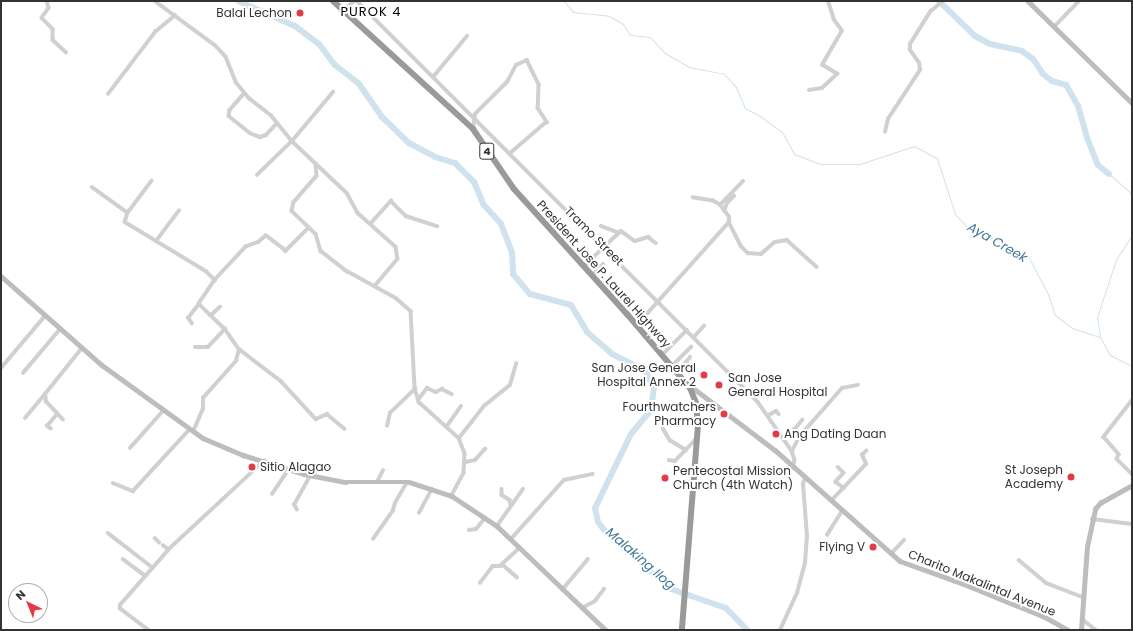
<!DOCTYPE html>
<style>
body{margin:0}
#map{position:relative;width:1133px;height:631px;overflow:hidden;background:#fff;font-family:Poppins,sans-serif}
div>[style]{position:absolute}
[style*='--x']{left:calc(var(--x)*1px);top:calc(var(--y)*1px);width:calc(var(--w)*1px);rotate:calc(var(--a)*1deg)}
.stream>*{height:1px;margin:-0.5px;padding:0 0.5px;transform-origin:0.5px;border-radius:0.5px;background:#cfe2ee}
.river>*{height:6px;margin:-3px;padding:0 3px;transform-origin:3px;border-radius:3px;background:#cfe2ee}
.street>*{height:3.5px;margin:-1.75px;padding:0 1.75px;transform-origin:1.75px;border-radius:1.75px;background:#d0d0d0}
.secondary>*{height:4.5px;margin:-2.25px;padding:0 2.25px;transform-origin:2.25px;border-radius:2.25px;background:#bdbdbd}
.highway>*{height:6px;margin:-3px;padding:0 3px;transform-origin:3px;border-radius:3px;background:#9a9a9a}
.dots>*{width:11px;height:11px;translate:-50% -50%;box-sizing:border-box;border:2px solid #fff;border-radius:50%}
span{translate:-50% -50%;white-space:nowrap;text-align:center;line-height:1.15;-webkit-text-stroke:4px #fff;paint-order:stroke}
.shield-label span{padding:1px 3px;background:#fff;border:1px solid;border-radius:3px;-webkit-text-stroke-width:0}
.shield-label{font-size:11px;color:#333;font-weight:700}
.poi-label{font-size:12px;color:#333}
.right{translate:-100% -50%;text-align:right}
.left{translate:0 -50%;text-align:left}
.street-label{font-size:12px;color:#333}
.neighbourhood-label{font-size:13px;color:#000;letter-spacing:1px}
.water-label{font-size:13px;color:#3f7597;font-style:italic}
.frame{position:absolute;inset:0;border:2px solid #333;pointer-events:none}
.north{position:absolute;left:8px;top:583px;width:40px;height:40px;box-sizing:border-box;background:#fff;border:1px solid #adadad;border-radius:50%;rotate:317deg;font-size:11px;font-weight:700;line-height:16px;text-align:center;color:#333}
.north::after{content:'';display:block;margin:auto;width:14px;height:18px;background:#e63946;clip-path:polygon(50% 0,100% 100%,50% 72%,0 100%)}
</style>
<div id="map">
<div class="stream">
<div style="--x:564;--y:1;--w:14;--a:51"></div>
<div style="--x:573;--y:12;--w:36;--a:6"></div>
<div style="--x:609;--y:16;--w:16;--a:30"></div>
<div style="--x:623;--y:24;--w:13;--a:58"></div>
<div style="--x:630;--y:35;--w:20;--a:6"></div>
<div style="--x:650;--y:37;--w:22;--a:47"></div>
<div style="--x:665;--y:53;--w:28;--a:30"></div>
<div style="--x:689;--y:67;--w:36;--a:11"></div>
<div style="--x:724;--y:74;--w:18;--a:47"></div>
<div style="--x:736;--y:87;--w:23;--a:67"></div>
<div style="--x:745;--y:108;--w:17;--a:28"></div>
<div style="--x:760;--y:116;--w:27;--a:36"></div>
<div style="--x:782;--y:132;--w:25;--a:61"></div>
<div style="--x:794;--y:154;--w:28;--a:21"></div>
<div style="--x:820;--y:164;--w:40;--a:0"></div>
<div style="--x:860;--y:164;--w:57;--a:-18.4"></div>
<div style="--x:914;--y:146;--w:26;--a:28"></div>
<div style="--x:937;--y:158;--w:59;--a:72.2"></div>
<div style="--x:955;--y:214;--w:18;--a:47"></div>
<div style="--x:967;--y:227;--w:40;--a:23.4"></div>
<div style="--x:1004;--y:243;--w:29;--a:31"></div>
<div style="--x:1029;--y:258;--w:41;--a:62.2"></div>
<div style="--x:1048;--y:294;--w:22;--a:72"></div>
<div style="--x:1055;--y:315;--w:21;--a:37"></div>
<div style="--x:1072;--y:328;--w:29;--a:18"></div>
<div style="--x:1109;--y:174;--w:28;--a:41"></div>
<div style="--x:1130;--y:192;--w:6;--a:72"></div>
<div style="--x:1132;--y:235;--w:30;--a:123"></div>
<div style="--x:1116;--y:260;--w:60;--a:108.4"></div>
<div style="--x:1097;--y:317;--w:20;--a:81"></div>
<div style="--x:1100;--y:337;--w:21;--a:61"></div>
<div style="--x:1110;--y:355;--w:25;--a:27"></div>
</div>
<div class="river">
<div style="--x:238;--y:1;--w:62;--a:23.7"></div>
<div style="--x:295;--y:26;--w:30;--a:37"></div>
<div style="--x:319;--y:44;--w:26;--a:53"></div>
<div style="--x:335;--y:65;--w:31;--a:38"></div>
<div style="--x:359;--y:84;--w:39;--a:55"></div>
<div style="--x:381;--y:116;--w:39;--a:44"></div>
<div style="--x:409;--y:143;--w:30;--a:28"></div>
<div style="--x:435;--y:157;--w:21;--a:17"></div>
<div style="--x:455;--y:163;--w:27;--a:45"></div>
<div style="--x:474;--y:182;--w:25;--a:67"></div>
<div style="--x:484;--y:205;--w:25;--a:48"></div>
<div style="--x:501;--y:224;--w:30;--a:69"></div>
<div style="--x:512;--y:252;--w:22;--a:87"></div>
<div style="--x:513;--y:274;--w:26;--a:50"></div>
<div style="--x:530;--y:294;--w:42;--a:15"></div>
<div style="--x:571;--y:305;--w:31;--a:59"></div>
<div style="--x:587;--y:332;--w:33;--a:41"></div>
<div style="--x:612;--y:354;--w:37;--a:27"></div>
<div style="--x:645;--y:371;--w:18;--a:61"></div>
<div style="--x:654;--y:387;--w:23;--a:97"></div>
<div style="--x:651;--y:410;--w:31;--a:130"></div>
<div style="--x:631;--y:434;--w:82;--a:115.9"></div>
<div style="--x:595;--y:508;--w:14;--a:78"></div>
<div style="--x:598;--y:522;--w:16;--a:52"></div>
<div style="--x:608;--y:535;--w:83;--a:40.6"></div>
<div style="--x:671;--y:589;--w:58;--a:19.1"></div>
<div style="--x:726;--y:608;--w:30;--a:46"></div>
<div style="--x:939;--y:1;--w:50;--a:44.2"></div>
<div style="--x:975;--y:36;--w:17;--a:28"></div>
<div style="--x:990;--y:44;--w:33;--a:12"></div>
<div style="--x:1022;--y:51;--w:14;--a:36"></div>
<div style="--x:1033;--y:59;--w:18;--a:56"></div>
<div style="--x:1043;--y:74;--w:11;--a:38"></div>
<div style="--x:1052;--y:81;--w:15;--a:16"></div>
<div style="--x:1066;--y:85;--w:24;--a:60"></div>
<div style="--x:1078;--y:106;--w:33;--a:74"></div>
<div style="--x:1087;--y:138;--w:29;--a:68"></div>
<div style="--x:1098;--y:165;--w:14;--a:39"></div>
</div>
<div class="street">
<div style="--x:47;--y:1;--w:7;--a:74"></div>
<div style="--x:49;--y:8;--w:12;--a:125"></div>
<div style="--x:42;--y:18;--w:16;--a:45"></div>
<div style="--x:53;--y:29;--w:11;--a:90"></div>
<div style="--x:53;--y:40;--w:18;--a:43"></div>
<div style="--x:155;--y:1;--w:74;--a:36.3"></div>
<div style="--x:215;--y:45;--w:16;--a:47"></div>
<div style="--x:226;--y:57;--w:27;--a:68"></div>
<div style="--x:236;--y:82;--w:21;--a:51"></div>
<div style="--x:249;--y:98;--w:28;--a:38"></div>
<div style="--x:271;--y:115;--w:33;--a:51"></div>
<div style="--x:292;--y:141;--w:76;--a:43.4"></div>
<div style="--x:347;--y:193;--w:23;--a:61"></div>
<div style="--x:358;--y:213;--w:51;--a:41.8"></div>
<div style="--x:396;--y:247;--w:12;--a:81"></div>
<div style="--x:398;--y:259;--w:35;--a:130"></div>
<div style="--x:357;--y:1;--w:567;--a:45"></div>
<div style="--x:758;--y:402;--w:60;--a:55.2"></div>
<div style="--x:792;--y:451;--w:9;--a:72"></div>
<div style="--x:795;--y:460;--w:8;--a:104"></div>
<div style="--x:343;--y:11;--w:15;--a:-42"></div>
<div style="--x:1054;--y:27;--w:36;--a:-46"></div>
<div style="--x:433;--y:77;--w:53;--a:-50.3"></div>
<div style="--x:809;--y:90;--w:13;--a:-9"></div>
<div style="--x:822;--y:88;--w:21;--a:-43"></div>
<div style="--x:837;--y:74;--w:17;--a:-149"></div>
<div style="--x:822;--y:65;--w:39;--a:-60"></div>
<div style="--x:842;--y:31;--w:14;--a:-126"></div>
<div style="--x:834;--y:20;--w:20;--a:-108"></div>
<div style="--x:245;--y:93;--w:23;--a:131"></div>
<div style="--x:230;--y:110;--w:6;--a:99"></div>
<div style="--x:229;--y:116;--w:27;--a:39"></div>
<div style="--x:250;--y:133;--w:11;--a:22"></div>
<div style="--x:260;--y:137;--w:6;--a:-18"></div>
<div style="--x:266;--y:135;--w:16;--a:-47"></div>
<div style="--x:108;--y:94;--w:78;--a:-52.8"></div>
<div style="--x:155;--y:32;--w:26;--a:-40"></div>
<div style="--x:473;--y:129;--w:15;--a:-82"></div>
<div style="--x:475;--y:114;--w:45;--a:-45"></div>
<div style="--x:507;--y:82;--w:19;--a:-62"></div>
<div style="--x:516;--y:65;--w:12;--a:-24"></div>
<div style="--x:527;--y:60;--w:28;--a:64"></div>
<div style="--x:539;--y:85;--w:23;--a:92"></div>
<div style="--x:538;--y:108;--w:17;--a:57"></div>
<div style="--x:547;--y:122;--w:48;--a:139.3"></div>
<div style="--x:885;--y:132;--w:13;--a:-77"></div>
<div style="--x:888;--y:119;--w:59;--a:-56.9"></div>
<div style="--x:920;--y:70;--w:7;--a:-98"></div>
<div style="--x:919;--y:63;--w:16;--a:-125"></div>
<div style="--x:910;--y:50;--w:6;--a:-90"></div>
<div style="--x:910;--y:44;--w:39;--a:-58"></div>
<div style="--x:931;--y:11;--w:16;--a:-40"></div>
<div style="--x:316;--y:163;--w:13;--a:86"></div>
<div style="--x:317;--y:176;--w:35;--a:131"></div>
<div style="--x:294;--y:202;--w:9;--a:103"></div>
<div style="--x:292;--y:211;--w:33;--a:44"></div>
<div style="--x:316;--y:234;--w:18;--a:74"></div>
<div style="--x:321;--y:251;--w:33;--a:38"></div>
<div style="--x:347;--y:271;--w:56;--a:28.9"></div>
<div style="--x:396;--y:298;--w:20;--a:41"></div>
<div style="--x:411;--y:311;--w:77;--a:87"></div>
<div style="--x:415;--y:388;--w:15;--a:74"></div>
<div style="--x:419;--y:402;--w:54;--a:42"></div>
<div style="--x:459;--y:438;--w:17;--a:69"></div>
<div style="--x:465;--y:454;--w:19;--a:93"></div>
<div style="--x:464;--y:473;--w:26;--a:118"></div>
<div style="--x:257;--y:175;--w:49;--a:-44.2"></div>
<div style="--x:292;--y:141;--w:64;--a:-50.1"></div>
<div style="--x:152;--y:181;--w:40;--a:127"></div>
<div style="--x:128;--y:213;--w:9;--a:108"></div>
<div style="--x:125;--y:222;--w:95;--a:31.2"></div>
<div style="--x:206;--y:271;--w:13;--a:45"></div>
<div style="--x:92;--y:187;--w:44;--a:35.8"></div>
<div style="--x:720;--y:205;--w:33;--a:-46"></div>
<div style="--x:724;--y:211;--w:9;--a:-69"></div>
<div style="--x:727;--y:203;--w:10;--a:-45"></div>
<div style="--x:729;--y:222;--w:27;--a:63"></div>
<div style="--x:741;--y:246;--w:10;--a:45"></div>
<div style="--x:748;--y:253;--w:13;--a:4"></div>
<div style="--x:761;--y:254;--w:18;--a:-41"></div>
<div style="--x:775;--y:242;--w:12;--a:-9"></div>
<div style="--x:787;--y:240;--w:40;--a:42"></div>
<div style="--x:371;--y:223;--w:30;--a:-48"></div>
<div style="--x:391;--y:201;--w:21;--a:45"></div>
<div style="--x:406;--y:216;--w:33;--a:18"></div>
<div style="--x:601;--y:226;--w:19;--a:21"></div>
<div style="--x:309;--y:228;--w:33;--a:135"></div>
<div style="--x:286;--y:251;--w:25;--a:-143"></div>
<div style="--x:266;--y:236;--w:9;--a:139"></div>
<div style="--x:259;--y:242;--w:14;--a:159"></div>
<div style="--x:246;--y:247;--w:45;--a:133.2"></div>
<div style="--x:215;--y:280;--w:29;--a:124"></div>
<div style="--x:199;--y:304;--w:36;--a:44"></div>
<div style="--x:225;--y:329;--w:24;--a:55"></div>
<div style="--x:239;--y:349;--w:53;--a:37.3"></div>
<div style="--x:281;--y:381;--w:52;--a:47.4"></div>
<div style="--x:316;--y:419;--w:12;--a:-24"></div>
<div style="--x:327;--y:414;--w:23;--a:40"></div>
<div style="--x:156;--y:241;--w:38;--a:-53"></div>
<div style="--x:583;--y:267;--w:52;--a:-43.5"></div>
<div style="--x:621;--y:231;--w:17;--a:36"></div>
<div style="--x:635;--y:241;--w:14;--a:-17"></div>
<div style="--x:648;--y:237;--w:10;--a:37"></div>
<div style="--x:592;--y:276;--w:16;--a:-47"></div>
<div style="--x:211;--y:315;--w:12;--a:-42"></div>
<div style="--x:192;--y:324;--w:7;--a:-124"></div>
<div style="--x:188;--y:318;--w:18;--a:-52"></div>
<div style="--x:637;--y:325;--w:138;--a:-48.2"></div>
<div style="--x:729;--y:222;--w:5;--a:-90"></div>
<div style="--x:729;--y:217;--w:15;--a:-127"></div>
<div style="--x:720;--y:205;--w:8;--a:-150"></div>
<div style="--x:713;--y:201;--w:20;--a:-171"></div>
<div style="--x:694;--y:337;--w:15;--a:-48"></div>
<div style="--x:195;--y:347;--w:13;--a:0"></div>
<div style="--x:208;--y:347;--w:25;--a:-47"></div>
<div style="--x:662;--y:355;--w:35;--a:-45"></div>
<div style="--x:672;--y:366;--w:27;--a:-45"></div>
<div style="--x:1;--y:368;--w:68;--a:-49.8"></div>
<div style="--x:678;--y:372;--w:19;--a:-51"></div>
<div style="--x:23;--y:373;--w:57;--a:-49.9"></div>
<div style="--x:418;--y:400;--w:15;--a:-53"></div>
<div style="--x:427;--y:388;--w:10;--a:24"></div>
<div style="--x:436;--y:392;--w:7;--a:-27"></div>
<div style="--x:442;--y:389;--w:11;--a:27"></div>
<div style="--x:1132;--y:401;--w:46;--a:127.9"></div>
<div style="--x:1104;--y:437;--w:23;--a:49"></div>
<div style="--x:1119;--y:454;--w:5;--a:112"></div>
<div style="--x:1117;--y:459;--w:21;--a:45"></div>
<div style="--x:769;--y:415;--w:8;--a:-30"></div>
<div style="--x:776;--y:411;--w:4;--a:45"></div>
<div style="--x:25;--y:418;--w:31;--a:-50"></div>
<div style="--x:63;--y:420;--w:25;--a:-133"></div>
<div style="--x:46;--y:402;--w:8;--a:-97"></div>
<div style="--x:45;--y:394;--w:59;--a:-51.2"></div>
<div style="--x:387;--y:426;--w:13;--a:-77"></div>
<div style="--x:390;--y:413;--w:35;--a:-44"></div>
<div style="--x:447;--y:426;--w:24;--a:-55"></div>
<div style="--x:663;--y:428;--w:14;--a:60"></div>
<div style="--x:670;--y:440;--w:19;--a:32"></div>
<div style="--x:51;--y:429;--w:5;--a:-143"></div>
<div style="--x:47;--y:426;--w:16;--a:-50"></div>
<div style="--x:193;--y:432;--w:25;--a:-67"></div>
<div style="--x:203;--y:409;--w:11;--a:-90"></div>
<div style="--x:203;--y:398;--w:50;--a:-48.3"></div>
<div style="--x:236;--y:361;--w:12;--a:-76"></div>
<div style="--x:799;--y:437;--w:9;--a:-126"></div>
<div style="--x:794;--y:430;--w:13;--a:-51"></div>
<div style="--x:459;--y:438;--w:41;--a:-52"></div>
<div style="--x:484;--y:406;--w:33;--a:-39"></div>
<div style="--x:510;--y:385;--w:22;--a:-74"></div>
<div style="--x:130;--y:448;--w:50;--a:-48.3"></div>
<div style="--x:792;--y:451;--w:16;--a:-63"></div>
<div style="--x:799;--y:437;--w:65;--a:-48.7"></div>
<div style="--x:842;--y:388;--w:16;--a:-11"></div>
<div style="--x:669;--y:460;--w:6;--a:9"></div>
<div style="--x:675;--y:461;--w:30;--a:-46"></div>
<div style="--x:466;--y:462;--w:9;--a:-13"></div>
<div style="--x:475;--y:460;--w:15;--a:-48"></div>
<div style="--x:838;--y:467;--w:8;--a:45"></div>
<div style="--x:844;--y:473;--w:12;--a:132"></div>
<div style="--x:836;--y:482;--w:10;--a:37"></div>
<div style="--x:377;--y:482;--w:13;--a:-63"></div>
<div style="--x:113;--y:483;--w:22;--a:22"></div>
<div style="--x:133;--y:491;--w:83;--a:-47.4"></div>
<div style="--x:502;--y:489;--w:6;--a:90"></div>
<div style="--x:502;--y:495;--w:9;--a:32"></div>
<div style="--x:510;--y:500;--w:5;--a:79"></div>
<div style="--x:272;--y:494;--w:29;--a:-56"></div>
<div style="--x:831;--y:501;--w:51;--a:-46.6"></div>
<div style="--x:866;--y:464;--w:10;--a:-114"></div>
<div style="--x:862;--y:455;--w:6;--a:-45"></div>
<div style="--x:297;--y:510;--w:6;--a:-121"></div>
<div style="--x:294;--y:505;--w:33;--a:-61"></div>
<div style="--x:419;--y:513;--w:27;--a:-62"></div>
<div style="--x:1092;--y:519;--w:40;--a:7.1"></div>
<div style="--x:497;--y:526;--w:45;--a:-54.9"></div>
<div style="--x:469;--y:530;--w:7;--a:-8"></div>
<div style="--x:476;--y:529;--w:14;--a:-51"></div>
<div style="--x:108;--y:533;--w:56;--a:37.7"></div>
<div style="--x:827;--y:535;--w:28;--a:-58"></div>
<div style="--x:155;--y:538;--w:6;--a:45"></div>
<div style="--x:373;--y:539;--w:35;--a:-55"></div>
<div style="--x:393;--y:510;--w:7;--a:-74"></div>
<div style="--x:395;--y:503;--w:24;--a:-60"></div>
<div style="--x:511;--y:539;--w:79;--a:-48.1"></div>
<div style="--x:564;--y:480;--w:29;--a:-12"></div>
<div style="--x:163;--y:545;--w:6;--a:39"></div>
<div style="--x:891;--y:554;--w:19;--a:-47"></div>
<div style="--x:123;--y:559;--w:26;--a:37"></div>
<div style="--x:1019;--y:560;--w:35;--a:40"></div>
<div style="--x:1046;--y:583;--w:40;--a:21"></div>
<div style="--x:502;--y:564;--w:20;--a:41"></div>
<div style="--x:480;--y:583;--w:21;--a:-53"></div>
<div style="--x:493;--y:566;--w:7;--a:0"></div>
<div style="--x:500;--y:566;--w:26;--a:-43"></div>
<div style="--x:562;--y:590;--w:40;--a:-50"></div>
<div style="--x:582;--y:608;--w:15;--a:-28"></div>
<div style="--x:595;--y:601;--w:15;--a:-53"></div>
<div style="--x:1082;--y:619;--w:18;--a:38"></div>
<div style="--x:148;--y:630;--w:35;--a:-143"></div>
<div style="--x:120;--y:609;--w:4;--a:-90"></div>
<div style="--x:120;--y:605;--w:77;--a:-48.7"></div>
<div style="--x:171;--y:547;--w:127;--a:-42.8"></div>
<div style="--x:780;--y:630;--w:41;--a:-65.3"></div>
<div style="--x:797;--y:593;--w:31;--a:-75"></div>
<div style="--x:805;--y:563;--w:26;--a:-86"></div>
<div style="--x:807;--y:537;--w:53;--a:-94.3"></div>
<div style="--x:803;--y:484;--w:6;--a:-72"></div>
</div>
<div class="secondary">
<div style="--x:1028;--y:1;--w:146;--a:44.4"></div>
<div style="--x:1;--y:276;--w:135;--a:41.4"></div>
<div style="--x:102;--y:365;--w:125;--a:35.9"></div>
<div style="--x:203;--y:438;--w:43;--a:23"></div>
<div style="--x:243;--y:455;--w:64;--a:17.3"></div>
<div style="--x:304;--y:474;--w:42;--a:11"></div>
<div style="--x:345;--y:482;--w:64;--a:0"></div>
<div style="--x:409;--y:482;--w:45;--a:18"></div>
<div style="--x:452;--y:496;--w:54;--a:33.7"></div>
<div style="--x:497;--y:526;--w:151;--a:43.7"></div>
<div style="--x:688;--y:384;--w:109;--a:37.2"></div>
<div style="--x:775;--y:450;--w:167;--a:41.6"></div>
<div style="--x:900;--y:561;--w:68;--a:19.8"></div>
<div style="--x:964;--y:584;--w:87;--a:22.2"></div>
<div style="--x:1045;--y:617;--w:26;--a:29"></div>
<div style="--x:1081;--y:630;--w:83;--a:-85.9"></div>
<div style="--x:1087;--y:547;--w:39;--a:-78"></div>
<div style="--x:1095;--y:509;--w:8;--a:-50"></div>
<div style="--x:1100;--y:503;--w:37;--a:-29"></div>
</div>
<div class="highway">
<div style="--x:333;--y:1;--w:190;--a:42.4"></div>
<div style="--x:473;--y:129;--w:73;--a:55.7"></div>
<div style="--x:514;--y:189;--w:169;--a:47.9"></div>
<div style="--x:627;--y:314;--w:97;--a:49.6"></div>
<div style="--x:690;--y:388;--w:16;--a:68"></div>
<div style="--x:696;--y:403;--w:22;--a:85"></div>
<div style="--x:698;--y:425;--w:206;--a:94.5"></div>
</div>
<div class="dots">
<div style="left:300px;top:13px;background:#e63946"></div>
<div style="left:704px;top:375px;background:#e63946"></div>
<div style="left:719px;top:385px;background:#e63946"></div>
<div style="left:724px;top:414px;background:#e63946"></div>
<div style="left:776px;top:434px;background:#e63946"></div>
<div style="left:252px;top:467px;background:#e63946"></div>
<div style="left:1071px;top:477px;background:#e63946"></div>
<div style="left:665px;top:478px;background:#e63946"></div>
<div style="left:873px;top:547px;background:#e63946"></div>
</div>
<div class="shield-label">
<span style="left:487px;top:151px">4</span>
</div>
<div class="poi-label">
<span class="right" style="left:292px;top:13px">Balai Lechon</span>
<span class="right" style="left:696px;top:375px">San Jose General<br>Hospital Annex 2</span>
<span class="left" style="left:728px;top:385px">San Jose<br>General Hospital</span>
<span class="right" style="left:716px;top:414px">Fourthwatchers<br>Pharmacy</span>
<span class="left" style="left:784px;top:434px">Ang Dating Daan</span>
<span class="left" style="left:260px;top:467px">Sitio Alagao</span>
<span class="right" style="left:1063px;top:477px">St Joseph<br>Academy</span>
<span class="left" style="left:673px;top:478px">Pentecostal Mission<br>Church (4th Watch)</span>
<span class="right" style="left:865px;top:547px">Flying V</span>
</div>
<div class="street-label">
<span style="left:594px;top:236px;rotate:45deg">Tramo Street</span>
<span style="left:604px;top:274px;rotate:48deg">President Jose P. Laurel Highway</span>
<span style="left:982px;top:583px;rotate:22deg">Charito Makalintal Avenue</span>
</div>
<div class="neighbourhood-label">
<span style="left:371px;top:12px">PUROK 4</span>
</div>
<div class="water-label">
<span style="left:997px;top:243px;rotate:30deg">Aya Creek</span>
<span style="left:640px;top:559px;rotate:41deg">Malaking Ilog</span>
</div>
<div class="frame"></div>
<div class="north">N</div>
</div>
